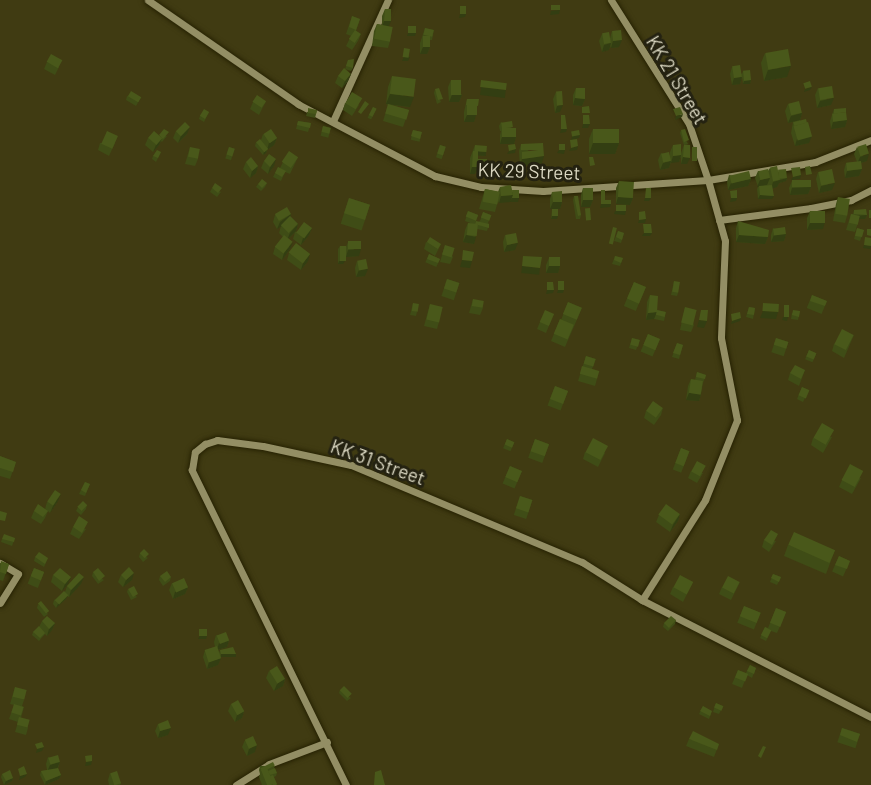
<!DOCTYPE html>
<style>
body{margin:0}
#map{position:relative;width:871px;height:785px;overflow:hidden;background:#403b12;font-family:Barlow,sans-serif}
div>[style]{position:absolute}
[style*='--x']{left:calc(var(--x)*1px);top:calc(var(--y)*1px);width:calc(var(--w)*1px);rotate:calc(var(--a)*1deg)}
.roads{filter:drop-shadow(0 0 2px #262203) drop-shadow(0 0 2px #262203)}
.minor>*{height:7px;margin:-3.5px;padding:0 3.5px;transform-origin:3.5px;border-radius:3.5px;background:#938e64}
.wall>*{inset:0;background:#3f4c16;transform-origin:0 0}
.shaded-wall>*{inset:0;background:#333e12;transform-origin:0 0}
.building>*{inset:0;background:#49581a;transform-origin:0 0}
span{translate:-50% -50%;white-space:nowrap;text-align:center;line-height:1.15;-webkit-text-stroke:6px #242211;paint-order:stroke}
.street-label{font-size:19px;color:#dbd8c2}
</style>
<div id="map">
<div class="roads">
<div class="minor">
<div style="--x:148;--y:0;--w:183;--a:34.7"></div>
<div style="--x:298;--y:104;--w:155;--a:27.7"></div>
<div style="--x:435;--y:176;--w:47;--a:13.4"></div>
<div style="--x:481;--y:187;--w:62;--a:3.7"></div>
<div style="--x:543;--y:191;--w:165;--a:-3.8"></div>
<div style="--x:708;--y:180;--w:109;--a:-9.5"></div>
<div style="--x:815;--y:162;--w:60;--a:-21.4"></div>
<div style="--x:611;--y:0;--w:146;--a:57.8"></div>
<div style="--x:689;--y:124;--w:59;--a:71.3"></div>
<div style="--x:708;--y:180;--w:63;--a:74.4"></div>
<div style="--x:725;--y:241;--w:97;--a:92.4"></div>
<div style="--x:721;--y:338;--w:84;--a:79"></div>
<div style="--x:737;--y:420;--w:86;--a:111.8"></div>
<div style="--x:705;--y:500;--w:118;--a:122.2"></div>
<div style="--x:333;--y:121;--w:133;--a:-65.6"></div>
<div style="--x:719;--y:220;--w:93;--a:-7.4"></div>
<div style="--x:811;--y:208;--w:41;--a:-11.3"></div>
<div style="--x:851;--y:200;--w:22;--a:-27"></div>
<div style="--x:0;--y:563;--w:21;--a:31"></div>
<div style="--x:18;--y:574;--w:34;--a:122"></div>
<div style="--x:236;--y:785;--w:39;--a:-32"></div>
<div style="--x:269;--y:764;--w:62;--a:-20.8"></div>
<div style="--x:346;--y:785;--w:351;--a:-116.1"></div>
<div style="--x:192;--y:470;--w:18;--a:-81"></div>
<div style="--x:195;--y:452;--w:13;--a:-39"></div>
<div style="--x:205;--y:444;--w:13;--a:-18"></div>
<div style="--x:217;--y:440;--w:46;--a:7.4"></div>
<div style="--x:263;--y:446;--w:90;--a:12.2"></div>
<div style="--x:351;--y:465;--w:251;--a:22.8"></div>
<div style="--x:582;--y:562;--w:71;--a:32.3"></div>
<div style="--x:642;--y:600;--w:257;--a:27.1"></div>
</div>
</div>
<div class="wall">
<div style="clip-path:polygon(385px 9px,389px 26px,390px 41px,388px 48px,372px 46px,374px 31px,377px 24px,382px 25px,382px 16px)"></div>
<div style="clip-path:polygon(352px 16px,360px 19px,356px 31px,361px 34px,358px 41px,352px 50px,346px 46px,351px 36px,346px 34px)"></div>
<div style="clip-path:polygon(425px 28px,434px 30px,432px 40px,430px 40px,430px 47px,427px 54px,420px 54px,420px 43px)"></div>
<div style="clip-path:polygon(612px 31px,619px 47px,611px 48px,610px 46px,609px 50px,602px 52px,599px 41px,602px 34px,610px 38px)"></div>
<div style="clip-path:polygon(765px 53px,787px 77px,764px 81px,761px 63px)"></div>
<div style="clip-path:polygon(348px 60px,353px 68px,351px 71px,345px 69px,348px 81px,342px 88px,335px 83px,338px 76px,345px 69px)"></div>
<div style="clip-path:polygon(47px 62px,59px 67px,55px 75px,44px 69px)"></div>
<div style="clip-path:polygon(732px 67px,742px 74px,743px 71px,751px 80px,750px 84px,743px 84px,742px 77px,740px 84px,732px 85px,730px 74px)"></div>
<div style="clip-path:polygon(392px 76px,410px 107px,391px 105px,409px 110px,403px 127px,383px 121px,388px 105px,386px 104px,388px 87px)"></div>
<div style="clip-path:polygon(451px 80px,462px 95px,459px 102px,449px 102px,448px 87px)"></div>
<div style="clip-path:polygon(576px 88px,585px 99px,582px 106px,573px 105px,573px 95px)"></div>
<div style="clip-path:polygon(818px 88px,831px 105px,817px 108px,815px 95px)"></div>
<div style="clip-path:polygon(435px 89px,441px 102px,437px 104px,434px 93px)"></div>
<div style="clip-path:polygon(556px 92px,560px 112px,555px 113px,553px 99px)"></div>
<div style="clip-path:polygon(127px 96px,141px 97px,136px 106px,126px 100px)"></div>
<div style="clip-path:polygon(467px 99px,477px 109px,474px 122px,464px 122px,464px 112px)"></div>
<div style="clip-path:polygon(266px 101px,259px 115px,250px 109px,253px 102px)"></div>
<div style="clip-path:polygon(345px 103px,359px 105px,352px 116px,343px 110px)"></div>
<div style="clip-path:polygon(788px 104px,802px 113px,800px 120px,809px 143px,795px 146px,791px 133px,793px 122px,788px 123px,785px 111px)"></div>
<div style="left:373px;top:107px;width:4px;height:12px;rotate:27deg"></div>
<div style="clip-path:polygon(834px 109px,847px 120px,845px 127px,831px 129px,830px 121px)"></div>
<div style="clip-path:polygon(317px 110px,315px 118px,306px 116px,307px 112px)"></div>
<div style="clip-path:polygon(209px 112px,204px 122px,199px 119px,200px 116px)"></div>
<div style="clip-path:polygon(298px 121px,311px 123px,308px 132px,296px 129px)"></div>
<div style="clip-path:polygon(501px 122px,512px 128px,516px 137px,514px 144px,500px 144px,500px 135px,501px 131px,500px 131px,499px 126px)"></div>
<div style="left:323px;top:126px;width:8px;height:10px;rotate:14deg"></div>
<div style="clip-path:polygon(593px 129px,619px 143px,615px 154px,589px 154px,589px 139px)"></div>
<div style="left:413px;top:130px;width:9px;height:10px;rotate:13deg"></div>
<div style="clip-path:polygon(681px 130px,688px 144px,685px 145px,687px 164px,681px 164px,681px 156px,679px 162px,671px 162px,669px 168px,660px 170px,658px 160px,661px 153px,670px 157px,670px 152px,673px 145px,681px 153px,684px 145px,680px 133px)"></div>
<div style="clip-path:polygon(176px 131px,187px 134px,178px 143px,173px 138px)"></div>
<div style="clip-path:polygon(263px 134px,277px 138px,274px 145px,267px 150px,266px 153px,263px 155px,255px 146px,256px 142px,261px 140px)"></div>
<div style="clip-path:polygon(159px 136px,167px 136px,162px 142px,161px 141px,159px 145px,153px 152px,145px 145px,148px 138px)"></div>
<div style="clip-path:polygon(100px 143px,115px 143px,109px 156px,98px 150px)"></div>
<div style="clip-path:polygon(521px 144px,542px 163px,520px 166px,519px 151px)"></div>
<div style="left:440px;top:145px;width:6px;height:13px;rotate:18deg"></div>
<div style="clip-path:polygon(475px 145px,486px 152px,485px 156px,478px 155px,478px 161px,486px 168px,477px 169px,477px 168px,475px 174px,470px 174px,470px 158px)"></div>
<div style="clip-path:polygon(190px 147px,198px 159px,195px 166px,185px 164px)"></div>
<div style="left:229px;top:147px;width:6px;height:12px;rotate:18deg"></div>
<div style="clip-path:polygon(857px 147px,867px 161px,861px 163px,862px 169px,859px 176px,845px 178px,844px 170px,846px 163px,857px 162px,854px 154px)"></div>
<div style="clip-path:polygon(161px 152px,156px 162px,152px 159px,153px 156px)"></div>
<div style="clip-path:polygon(298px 157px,290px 174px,285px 172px,281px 181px,273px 177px,278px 167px,280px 168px,283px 162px)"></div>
<div style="clip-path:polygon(264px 161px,274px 166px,268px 174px,261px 168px)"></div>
<div style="clip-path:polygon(246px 162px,258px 166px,256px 173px,250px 178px,243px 169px)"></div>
<div style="clip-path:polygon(770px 168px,778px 171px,787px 178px,786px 181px,779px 183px,777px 187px,772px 188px,772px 199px,758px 199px,757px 189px,758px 187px,755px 178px,758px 171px,768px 171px)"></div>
<div style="clip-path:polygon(818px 172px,832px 190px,819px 193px,816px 179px)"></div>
<div style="clip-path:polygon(729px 175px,751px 179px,748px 186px,728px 190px,727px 182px)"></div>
<div style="clip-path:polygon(619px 181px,633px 198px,630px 205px,616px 204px,616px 188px)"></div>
<div style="clip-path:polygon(792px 181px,811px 187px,808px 194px,790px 195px,789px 188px)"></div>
<div style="clip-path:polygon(267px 183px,265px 187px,261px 191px,256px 187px,258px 184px)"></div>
<div style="clip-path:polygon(500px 187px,512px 190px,518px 202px,510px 201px,499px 203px,498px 201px,495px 212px,479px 209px,485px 189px,498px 192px)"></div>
<div style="clip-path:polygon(212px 188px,221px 192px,217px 197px,210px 192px)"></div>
<div style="clip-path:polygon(583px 188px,593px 200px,590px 207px,581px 207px,581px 195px)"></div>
<div style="clip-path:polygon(552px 192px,562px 202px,560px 209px,557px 209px,557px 219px,551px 219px,552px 209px,550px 209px,550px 199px)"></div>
<div style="clip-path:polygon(574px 196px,581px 215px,580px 219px,576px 219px,573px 200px)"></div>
<div style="clip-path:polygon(838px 197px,847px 216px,845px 223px,833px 221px,836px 204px)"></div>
<div style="left:349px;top:198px;width:22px;height:27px;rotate:18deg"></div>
<div style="clip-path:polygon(854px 210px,867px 215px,865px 219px,859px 219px,855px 232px,846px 230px,851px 214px,853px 214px)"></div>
<div style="clip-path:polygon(468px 211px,478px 215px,475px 224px,480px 221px,483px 212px,491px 215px,488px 223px,489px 224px,487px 231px,477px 229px,474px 244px,463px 242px,465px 230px,468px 223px,473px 224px,465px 221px)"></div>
<div style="clip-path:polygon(810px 211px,823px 229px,807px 230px,807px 218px)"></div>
<div style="clip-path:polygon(291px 214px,290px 216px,298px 224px,296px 231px,288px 239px,290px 249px,282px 260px,273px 254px,275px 247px,283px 237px,279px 233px,281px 226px,277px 229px,273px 222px,275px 215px)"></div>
<div style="clip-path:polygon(738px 221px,768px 237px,765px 244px,736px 242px,736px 228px)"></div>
<div style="clip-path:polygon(312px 228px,309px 235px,301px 245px,293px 239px,295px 232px)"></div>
<div style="clip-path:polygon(773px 228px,786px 234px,784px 241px,771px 242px,771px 235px)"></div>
<div style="clip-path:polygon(857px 228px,864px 230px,860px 241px,854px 239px)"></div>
<div style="clip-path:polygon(618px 231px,624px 233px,621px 243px,614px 241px)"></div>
<div style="clip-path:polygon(505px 235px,515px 250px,504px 252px,503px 242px)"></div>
<div style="clip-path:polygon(348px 242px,359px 256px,346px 257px,346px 252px,343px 264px,338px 264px,338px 249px,340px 246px,346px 247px)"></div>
<div style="clip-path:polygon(426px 242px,441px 244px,435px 256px,424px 249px)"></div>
<div style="clip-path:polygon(445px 245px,453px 257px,450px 264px,440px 262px)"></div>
<div style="clip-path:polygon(289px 253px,308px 261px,301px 270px,287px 260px)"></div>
<div style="left:429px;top:254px;width:12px;height:9px;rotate:24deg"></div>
<div style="clip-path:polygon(615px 256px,623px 258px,620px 266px,612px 264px)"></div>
<div style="clip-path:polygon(549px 258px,560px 266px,558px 273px,546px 273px,546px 265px)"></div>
<div style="clip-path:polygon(357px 261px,365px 276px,356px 277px,355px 268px)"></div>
<div style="left:447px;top:279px;width:13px;height:18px;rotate:18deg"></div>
<div style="clip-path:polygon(674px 281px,678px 293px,677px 296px,671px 295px)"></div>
<div style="left:634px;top:282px;width:13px;height:26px;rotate:23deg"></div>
<div style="clip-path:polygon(650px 295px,657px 310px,666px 312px,664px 321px,654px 319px,646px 320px,647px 302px)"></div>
<div style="left:812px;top:295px;width:16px;height:14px;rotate:22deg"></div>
<div style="clip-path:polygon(473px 299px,483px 308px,480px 315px,469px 313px)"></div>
<div style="clip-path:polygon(568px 302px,582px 308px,565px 347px,551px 341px,560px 319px,561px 320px)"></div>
<div style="clip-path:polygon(413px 303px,417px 312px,416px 316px,410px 315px)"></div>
<div style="clip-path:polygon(430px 304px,439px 322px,437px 329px,424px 326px)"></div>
<div style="clip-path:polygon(685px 307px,694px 325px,691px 332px,680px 330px)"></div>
<div style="clip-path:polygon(749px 307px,755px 308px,753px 319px,746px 317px)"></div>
<div style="clip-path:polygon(800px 311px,798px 320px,791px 319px,792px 313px)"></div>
<div style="clip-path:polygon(551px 321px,546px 333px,537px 329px,540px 322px)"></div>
<div style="left:648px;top:334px;width:13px;height:19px;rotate:23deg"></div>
<div style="clip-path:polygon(854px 335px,844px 358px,832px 351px,834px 344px)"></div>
<div style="clip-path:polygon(632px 338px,640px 340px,636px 350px,629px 348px)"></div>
<div style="left:776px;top:338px;width:13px;height:15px;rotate:18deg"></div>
<div style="clip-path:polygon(677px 343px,683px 345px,679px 359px,672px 357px)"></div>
<div style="left:809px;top:350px;width:8px;height:10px;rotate:23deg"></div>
<div style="clip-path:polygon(586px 356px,596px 359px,592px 369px,597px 379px,595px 386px,578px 381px)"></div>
<div style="clip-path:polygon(805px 370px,799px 386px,788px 380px,790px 373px)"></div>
<div style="clip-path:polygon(697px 372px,706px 375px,703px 383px,701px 394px,699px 401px,686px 400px,688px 386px,691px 379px,695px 380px)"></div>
<div style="left:555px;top:386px;width:14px;height:21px;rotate:21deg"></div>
<div style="clip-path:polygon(802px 387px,809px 390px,803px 402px,797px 399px)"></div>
<div style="clip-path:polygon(663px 408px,661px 415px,654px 425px,644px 418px,646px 411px)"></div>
<div style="clip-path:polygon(832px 437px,823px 453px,811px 445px,813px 438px)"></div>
<div style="left:507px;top:439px;width:8px;height:10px;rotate:23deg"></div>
<div style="left:535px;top:439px;width:15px;height:20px;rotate:20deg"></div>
<div style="left:681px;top:448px;width:9px;height:23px;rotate:21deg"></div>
<div style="clip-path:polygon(585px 452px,605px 453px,598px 467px,583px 459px)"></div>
<div style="clip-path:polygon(0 456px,16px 462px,10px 479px,0 476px)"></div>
<div style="left:510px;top:466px;width:13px;height:19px;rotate:23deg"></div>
<div style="clip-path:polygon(691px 471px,703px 473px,697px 483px,688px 478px)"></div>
<div style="clip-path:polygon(861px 478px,852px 494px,839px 487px,842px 480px)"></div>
<div style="clip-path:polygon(85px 482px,90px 484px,85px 496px,79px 494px)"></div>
<div style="left:520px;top:496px;width:13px;height:20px;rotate:18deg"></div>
<div style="clip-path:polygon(58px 501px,50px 513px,48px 511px,45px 518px,41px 524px,31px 518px,34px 511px,45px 509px,47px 502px)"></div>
<div style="clip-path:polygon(87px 505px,86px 509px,81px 515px,76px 511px,78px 507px)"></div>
<div style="clip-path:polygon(680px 514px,678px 521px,670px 532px,656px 522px,659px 515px)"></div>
<div style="clip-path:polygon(73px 527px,86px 529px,79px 539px,70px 534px)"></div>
<div style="clip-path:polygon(15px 538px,12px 546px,1px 542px,2px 539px)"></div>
<div style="clip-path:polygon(764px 540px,776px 541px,769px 552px,762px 547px)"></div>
<div style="clip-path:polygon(788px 545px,835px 550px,826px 574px,784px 556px)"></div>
<div style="clip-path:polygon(140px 553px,148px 558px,143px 562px,139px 557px)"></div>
<div style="left:839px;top:556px;width:12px;height:17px;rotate:24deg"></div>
<div style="clip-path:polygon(35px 557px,48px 558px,44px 567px,34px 561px)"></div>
<div style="clip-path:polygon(0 563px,9px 564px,3px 581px,0 580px)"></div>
<div style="left:34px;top:568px;width:11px;height:17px;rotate:22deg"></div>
<div style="clip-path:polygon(93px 572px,104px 580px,98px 584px,92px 576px)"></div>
<div style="clip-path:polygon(773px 574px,781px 577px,777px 585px,770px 582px)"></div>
<div style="clip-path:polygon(53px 575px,71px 577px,62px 591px,51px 582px)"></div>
<div style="clip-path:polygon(121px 575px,132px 580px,123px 587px,118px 582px)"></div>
<div style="clip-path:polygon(160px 576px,171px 577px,170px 581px,163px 586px,159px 580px)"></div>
<div style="clip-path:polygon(693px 582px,683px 602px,670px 594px,673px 587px)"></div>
<div style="clip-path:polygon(740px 582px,731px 600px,719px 594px,722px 587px)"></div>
<div style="clip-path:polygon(172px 583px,188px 587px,185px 594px,173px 599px,169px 590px)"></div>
<div style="clip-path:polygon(81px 584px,69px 597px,67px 596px,66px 599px,56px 608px,53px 604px,54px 600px,65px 592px,67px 586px)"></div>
<div style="clip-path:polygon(128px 589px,137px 597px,131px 600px,127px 592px)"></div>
<div style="clip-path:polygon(38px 604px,48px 614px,44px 617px,37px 608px)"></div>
<div style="left:744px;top:606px;width:18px;height:18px;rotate:22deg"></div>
<div style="clip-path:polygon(776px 608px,786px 612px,777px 633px,771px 631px,766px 641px,760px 638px,765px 627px,768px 628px)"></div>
<div style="clip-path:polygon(676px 620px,675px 624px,668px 631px,663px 627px,664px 623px)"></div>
<div style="clip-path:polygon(42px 621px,55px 623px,52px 630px,47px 636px,45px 634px,39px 641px,32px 635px,33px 632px,39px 627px)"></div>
<div style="clip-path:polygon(216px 635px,229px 640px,227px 647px,218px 650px,219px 653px,220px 650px,235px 657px,221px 657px,218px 665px,207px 669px,203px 657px,205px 650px,215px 647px,214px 642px)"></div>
<div style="clip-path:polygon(750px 665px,756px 668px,752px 678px,747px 675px,742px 688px,732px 684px,738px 670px,746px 673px)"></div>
<div style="clip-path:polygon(269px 671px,285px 679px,283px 686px,274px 691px,266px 678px)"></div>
<div style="clip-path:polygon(15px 687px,24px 700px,22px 706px,24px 707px,21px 718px,28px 728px,26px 735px,15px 732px,18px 722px,9px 719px,14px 705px,10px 704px)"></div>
<div style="clip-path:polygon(340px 690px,351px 698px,347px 701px,339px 693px)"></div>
<div style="clip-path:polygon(716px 703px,723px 706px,719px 714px,713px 712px)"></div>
<div style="clip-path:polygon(231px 704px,244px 711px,242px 718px,235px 722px,228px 711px)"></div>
<div style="clip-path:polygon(703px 706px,711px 714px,709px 719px,699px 714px)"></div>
<div style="clip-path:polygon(158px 724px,168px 735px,158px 738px,155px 731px)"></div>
<div style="left:842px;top:728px;width:19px;height:15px;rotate:18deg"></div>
<div style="clip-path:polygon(689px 739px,719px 744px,714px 757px,686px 746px)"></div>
<div style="clip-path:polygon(245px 740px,255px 752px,247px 756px,242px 747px)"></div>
<div style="clip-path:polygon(48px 757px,60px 762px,58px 768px,61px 775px,59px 779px,45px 785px,40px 775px,41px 771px,47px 770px,46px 764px)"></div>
<div style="clip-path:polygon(260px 766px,275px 766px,274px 768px,277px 773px,276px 776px,274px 777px,277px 785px,262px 785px,259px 777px,260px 774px,259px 770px)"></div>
<div style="clip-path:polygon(110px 773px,121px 783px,120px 785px,109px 785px,108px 780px)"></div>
<div style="clip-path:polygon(2px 774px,13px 778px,12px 781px,4px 785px,1px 777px)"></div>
</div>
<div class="shaded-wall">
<div style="clip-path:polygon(560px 10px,559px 14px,550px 15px,551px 11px)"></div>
<div style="clip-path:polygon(460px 14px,466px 14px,465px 17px,459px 18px)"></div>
<div style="clip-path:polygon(384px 21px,391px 21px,388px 28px,382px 28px)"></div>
<div style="clip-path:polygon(408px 33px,416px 33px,415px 36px,407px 36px)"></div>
<div style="clip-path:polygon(622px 40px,619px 47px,611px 48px,613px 41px)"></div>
<div style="clip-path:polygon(611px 43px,609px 50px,602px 52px,604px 45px)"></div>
<div style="clip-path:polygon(423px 47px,430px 47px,427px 54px,420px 54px)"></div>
<div style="clip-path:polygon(404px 57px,410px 57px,408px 61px,402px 61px)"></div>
<div style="clip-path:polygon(791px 66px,787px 77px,764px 81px,768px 70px)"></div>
<div style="clip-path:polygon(351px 74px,348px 81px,342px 88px,345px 81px)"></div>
<div style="clip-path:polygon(742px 77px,740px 84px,732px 85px,734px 78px)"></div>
<div style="clip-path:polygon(751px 80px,750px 84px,743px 84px,744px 81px)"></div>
<div style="left:481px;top:87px;width:25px;height:8px;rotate:7deg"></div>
<div style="clip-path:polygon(812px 87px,810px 90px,804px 92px,805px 89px)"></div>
<div style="clip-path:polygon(390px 94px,414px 97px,410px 107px,386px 104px)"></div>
<div style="clip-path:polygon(452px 95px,462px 95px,459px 102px,449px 102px)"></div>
<div style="clip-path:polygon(575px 98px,585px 99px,582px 106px,573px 105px)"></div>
<div style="clip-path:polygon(834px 98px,831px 105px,817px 108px,820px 101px)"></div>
<div style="clip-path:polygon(563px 105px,560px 112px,555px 113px,557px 106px)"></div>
<div style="clip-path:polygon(802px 113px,800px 120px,788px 123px,791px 116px)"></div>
<div style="clip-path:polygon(683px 114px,682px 117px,675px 120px,676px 116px)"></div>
<div style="clip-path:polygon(467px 115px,476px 115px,474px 122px,464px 122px)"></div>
<div style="clip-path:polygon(847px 120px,845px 127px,831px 129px,833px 122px)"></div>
<div style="clip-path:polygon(583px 124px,590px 124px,588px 128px,582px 128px)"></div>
<div style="clip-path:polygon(190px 127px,187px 134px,178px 143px,181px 136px)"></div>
<div style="clip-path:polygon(561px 129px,567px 129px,566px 132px,560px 133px)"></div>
<div style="clip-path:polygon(580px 135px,579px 138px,571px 140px,572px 136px)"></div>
<div style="clip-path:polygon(812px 136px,809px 143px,795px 146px,797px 139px)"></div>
<div style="clip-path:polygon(502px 137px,516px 137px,514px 144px,500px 144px)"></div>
<div style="clip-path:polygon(162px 138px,159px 145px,153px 152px,156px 145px)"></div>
<div style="clip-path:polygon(277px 138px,274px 145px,267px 150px,266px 153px,263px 155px,264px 152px,267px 150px,269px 143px)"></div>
<div style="clip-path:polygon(593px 143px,619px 143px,615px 154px,589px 154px)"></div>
<div style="clip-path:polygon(578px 146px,577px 150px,569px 151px,571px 148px)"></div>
<div style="clip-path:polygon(516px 149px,515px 153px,507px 154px,509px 151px)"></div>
<div style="clip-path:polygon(559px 150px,565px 150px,564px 154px,557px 153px)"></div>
<div style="left:474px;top:151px;width:12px;height:4px;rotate:5deg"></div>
<div style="clip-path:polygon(869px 154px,867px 161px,857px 164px,860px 157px)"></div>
<div style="clip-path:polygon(681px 155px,679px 162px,671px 163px,673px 156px)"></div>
<div style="clip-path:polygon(544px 156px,542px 163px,520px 166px,522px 159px)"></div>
<div style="clip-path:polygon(683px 157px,690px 158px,687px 164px,681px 164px)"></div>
<div style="clip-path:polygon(276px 159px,274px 166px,268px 174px,270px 167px)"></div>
<div style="clip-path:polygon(671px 161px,669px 168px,660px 170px,663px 163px)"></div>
<div style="clip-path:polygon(479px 165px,487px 165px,486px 168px,477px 169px)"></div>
<div style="clip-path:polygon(258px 166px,256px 173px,250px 178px,252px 171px)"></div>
<div style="clip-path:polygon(472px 167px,478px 167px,475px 174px,470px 174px)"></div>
<div style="clip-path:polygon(862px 169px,859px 176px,845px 178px,847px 171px)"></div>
<div style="clip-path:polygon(801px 175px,800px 179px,791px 180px,793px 177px)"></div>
<div style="clip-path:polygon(770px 178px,767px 185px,757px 187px,760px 180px)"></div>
<div style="clip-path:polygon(787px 178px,786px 181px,779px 183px,777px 187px,771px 189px,773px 182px)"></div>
<div style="clip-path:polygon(751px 179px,748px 186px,728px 190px,731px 183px)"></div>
<div style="clip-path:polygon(835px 183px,832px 190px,819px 193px,821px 186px)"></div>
<div style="clip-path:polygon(811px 187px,808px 194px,790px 195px,792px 188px)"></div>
<div style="clip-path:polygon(513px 195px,510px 202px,499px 203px,501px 196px)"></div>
<div style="clip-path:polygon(760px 195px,774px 196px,772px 199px,758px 199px)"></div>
<div style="clip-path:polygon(618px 197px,633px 198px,630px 205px,616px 204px)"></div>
<div style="clip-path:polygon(512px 198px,519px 198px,518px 202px,510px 202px)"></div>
<div style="clip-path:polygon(645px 198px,651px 198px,649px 201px,644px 201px)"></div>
<div style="clip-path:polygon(731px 198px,737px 198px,736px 201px,730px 202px)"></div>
<div style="clip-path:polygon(583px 200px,593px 200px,590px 207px,581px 207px)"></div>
<div style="clip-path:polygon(553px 202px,562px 202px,560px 209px,550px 209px)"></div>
<div style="clip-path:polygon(601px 204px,611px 204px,610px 207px,600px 208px)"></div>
<div style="clip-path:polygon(615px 211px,626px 211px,625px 215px,614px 214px)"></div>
<div style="clip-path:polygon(291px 214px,289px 221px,277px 229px,280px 222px)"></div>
<div style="clip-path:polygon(867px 215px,865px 219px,853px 219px,854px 216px)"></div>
<div style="clip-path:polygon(552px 216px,558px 216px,557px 219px,551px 219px)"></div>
<div style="clip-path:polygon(646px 219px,645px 223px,638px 223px,639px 220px)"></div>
<div style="clip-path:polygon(825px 222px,823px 229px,807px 230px,810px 223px)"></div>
<div style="clip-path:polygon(298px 224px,296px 231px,287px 240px,290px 233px)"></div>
<div style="clip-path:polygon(312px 228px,309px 235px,301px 245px,303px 238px)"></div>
<div style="clip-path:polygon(644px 233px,652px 233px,650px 236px,642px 236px)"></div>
<div style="clip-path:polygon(786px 234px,784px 241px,771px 242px,774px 235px)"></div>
<div style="clip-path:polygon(466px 235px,476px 237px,474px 244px,463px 242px)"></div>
<div style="clip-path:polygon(739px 235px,768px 237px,765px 244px,736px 242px)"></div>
<div style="clip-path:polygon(293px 242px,290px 249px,282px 260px,284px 253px)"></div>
<div style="clip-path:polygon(518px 243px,515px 250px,504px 252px,507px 245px)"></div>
<div style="clip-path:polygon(864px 245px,871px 246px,870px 249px,863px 248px)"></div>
<div style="clip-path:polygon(361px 249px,359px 256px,346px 257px,348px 250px)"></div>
<div style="clip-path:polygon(310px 254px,308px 261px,301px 270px,303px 263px)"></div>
<div style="clip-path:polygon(462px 260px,472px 261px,470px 268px,460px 267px)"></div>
<div style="clip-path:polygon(339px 261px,345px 261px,343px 264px,338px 264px)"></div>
<div style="left:522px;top:266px;width:18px;height:7px;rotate:6deg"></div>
<div style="clip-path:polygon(549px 266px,560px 266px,558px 273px,546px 273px)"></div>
<div style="clip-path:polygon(368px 269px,365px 276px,356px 277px,359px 270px)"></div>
<div style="clip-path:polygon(547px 290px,554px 290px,553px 293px,546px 294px)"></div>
<div style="clip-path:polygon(558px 290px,564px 290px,563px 293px,557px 293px)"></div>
<div style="clip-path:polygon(763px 311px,778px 312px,776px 319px,760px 318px)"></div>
<div style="clip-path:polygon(657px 312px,654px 319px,646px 320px,648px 313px)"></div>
<div style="clip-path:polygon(783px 317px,788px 317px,787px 321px,782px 320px)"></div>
<div style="clip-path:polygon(741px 318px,740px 321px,731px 324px,732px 321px)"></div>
<div style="clip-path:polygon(699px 320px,707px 321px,704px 328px,697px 327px)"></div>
<div style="clip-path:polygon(689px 393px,701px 394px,699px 401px,686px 400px)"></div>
<div style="clip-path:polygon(61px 494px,58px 501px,50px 513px,53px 506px)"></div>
<div style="clip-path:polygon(680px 514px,678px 521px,670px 532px,673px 525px)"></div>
<div style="clip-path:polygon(134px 573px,132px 580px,123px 587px,126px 580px)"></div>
<div style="clip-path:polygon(71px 577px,68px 584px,62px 591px,65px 584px)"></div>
<div style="clip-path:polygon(84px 577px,81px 584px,69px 597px,71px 590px)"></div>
<div style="clip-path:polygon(188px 587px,185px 594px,173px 599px,175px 592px)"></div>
<div style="clip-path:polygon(68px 595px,66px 599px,56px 608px,58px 604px)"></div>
<div style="clip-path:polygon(55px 623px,52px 630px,47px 636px,49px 629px)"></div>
<div style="clip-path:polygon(200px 636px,207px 636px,206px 639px,198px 639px)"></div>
<div style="clip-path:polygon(229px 640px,227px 647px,217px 650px,219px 643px)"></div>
<div style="left:221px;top:654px;width:15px;height:3px"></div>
<div style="clip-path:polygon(221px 658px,218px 665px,207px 669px,209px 662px)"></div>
<div style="clip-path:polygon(285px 679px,283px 686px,274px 691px,277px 684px)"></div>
<div style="clip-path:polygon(244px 711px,242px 718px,235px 722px,237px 715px)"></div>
<div style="clip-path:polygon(171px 728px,168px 735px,158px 738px,160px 731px)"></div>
<div style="clip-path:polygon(257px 745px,255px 752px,247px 756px,249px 749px)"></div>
<div style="clip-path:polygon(44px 747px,42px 751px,36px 753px,37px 749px)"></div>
<div style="clip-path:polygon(92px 761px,91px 765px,85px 766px,86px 762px)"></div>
<div style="clip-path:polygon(60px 762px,57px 769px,47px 772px,50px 765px)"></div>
<div style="clip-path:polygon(27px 774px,25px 777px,19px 780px,20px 776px)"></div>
<div style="clip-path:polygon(61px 775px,59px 779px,45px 785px,46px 781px)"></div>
<div style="clip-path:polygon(13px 778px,12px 781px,4px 785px,6px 781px)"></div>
</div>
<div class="building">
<div style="left:560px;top:5px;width:5px;height:9px;rotate:90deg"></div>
<div style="left:460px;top:6px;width:6px;height:8px"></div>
<div style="clip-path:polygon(385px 9px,391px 9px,391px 21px,384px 21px)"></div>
<div style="clip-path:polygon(352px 16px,360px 19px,356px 30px,349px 27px)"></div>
<div style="left:377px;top:24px;width:16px;height:15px;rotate:11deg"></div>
<div style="left:408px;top:26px;width:8px;height:7px"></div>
<div style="left:425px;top:28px;width:9px;height:7px;rotate:13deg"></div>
<div style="left:355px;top:30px;width:7px;height:11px;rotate:34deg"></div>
<div style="left:621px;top:30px;width:10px;height:9px;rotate:84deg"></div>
<div style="left:609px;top:32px;width:11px;height:7px;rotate:80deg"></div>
<div style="left:423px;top:36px;width:7px;height:11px"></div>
<div style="left:404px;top:48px;width:6px;height:9px;rotate:9deg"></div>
<div style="left:788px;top:49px;width:17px;height:23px;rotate:80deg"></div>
<div style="left:51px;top:54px;width:13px;height:9px;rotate:29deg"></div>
<div style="clip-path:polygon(354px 59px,353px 68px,346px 66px,348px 60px)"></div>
<div style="left:740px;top:65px;width:12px;height:8px;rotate:81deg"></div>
<div style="clip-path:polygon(344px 68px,351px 74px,345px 81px,338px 76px)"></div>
<div style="left:750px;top:70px;width:10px;height:7px;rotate:84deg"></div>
<div style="left:392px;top:76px;width:24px;height:18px;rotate:7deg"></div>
<div style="left:451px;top:80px;width:10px;height:15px"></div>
<div style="left:481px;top:80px;width:26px;height:7px;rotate:7deg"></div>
<div style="left:810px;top:81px;width:6px;height:7px;rotate:72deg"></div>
<div style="left:832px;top:86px;width:12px;height:14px;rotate:81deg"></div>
<div style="clip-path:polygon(439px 88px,443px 99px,438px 100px,435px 89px)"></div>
<div style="clip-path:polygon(576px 88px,585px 88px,585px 99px,575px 98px)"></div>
<div style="left:131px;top:91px;width:12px;height:6px;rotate:31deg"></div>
<div style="left:562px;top:91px;width:14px;height:6px;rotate:86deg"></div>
<div style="left:352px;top:92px;width:12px;height:13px;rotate:31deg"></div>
<div style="left:257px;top:95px;width:11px;height:8px;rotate:34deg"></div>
<div style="clip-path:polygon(467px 99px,479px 99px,478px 106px,466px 105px)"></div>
<div style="clip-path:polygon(365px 101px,369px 104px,361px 114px,358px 112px)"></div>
<div style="left:799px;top:101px;width:12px;height:11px;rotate:76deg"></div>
<div style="left:388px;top:104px;width:22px;height:10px;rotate:16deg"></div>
<div style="left:467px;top:105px;width:10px;height:10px"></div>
<div style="clip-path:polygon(589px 106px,590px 113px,582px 113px,582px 107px)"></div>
<div style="left:373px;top:107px;width:4px;height:9px;rotate:27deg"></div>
<div style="clip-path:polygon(680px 107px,683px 114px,676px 116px,673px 109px)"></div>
<div style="clip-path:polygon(308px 108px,317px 110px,316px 114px,308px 113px)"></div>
<div style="clip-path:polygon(846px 108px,846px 112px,834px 114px,834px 109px)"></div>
<div style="left:204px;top:109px;width:6px;height:8px;rotate:31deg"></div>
<div style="left:846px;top:112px;width:8px;height:14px;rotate:83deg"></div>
<div style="clip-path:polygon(561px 115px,565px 115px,567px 129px,561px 129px)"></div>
<div style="clip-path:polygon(583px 115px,589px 115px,590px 124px,583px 124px)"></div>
<div style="left:806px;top:119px;width:4px;height:13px;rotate:76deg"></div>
<div style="clip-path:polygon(298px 121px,311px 123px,310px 128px,297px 125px)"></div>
<div style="left:512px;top:121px;width:6px;height:11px;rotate:81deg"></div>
<div style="left:185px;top:122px;width:7px;height:13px;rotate:45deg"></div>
<div style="left:808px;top:122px;width:15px;height:15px;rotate:74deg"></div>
<div style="left:323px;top:126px;width:8px;height:6px;rotate:14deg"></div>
<div style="left:502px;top:128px;width:14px;height:9px"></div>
<div style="clip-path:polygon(164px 129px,169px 132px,163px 139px,159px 135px)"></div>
<div style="left:271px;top:129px;width:11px;height:9px;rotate:56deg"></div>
<div style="left:593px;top:129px;width:26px;height:14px"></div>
<div style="clip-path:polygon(685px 129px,689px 140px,684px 142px,681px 130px)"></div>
<div style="clip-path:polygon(413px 130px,422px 132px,420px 139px,411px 136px)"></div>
<div style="left:579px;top:130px;width:5px;height:8px;rotate:79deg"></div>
<div style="left:107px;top:131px;width:12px;height:14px;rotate:24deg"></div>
<div style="left:154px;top:131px;width:11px;height:9px;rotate:41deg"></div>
<div style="left:260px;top:139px;width:13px;height:5px;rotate:51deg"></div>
<div style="clip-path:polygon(577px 139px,578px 146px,571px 148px,570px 140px)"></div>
<div style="clip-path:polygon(543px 143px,544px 156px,522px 159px,522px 152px,538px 150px,521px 150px,521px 144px)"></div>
<div style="clip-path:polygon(515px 144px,516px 149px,509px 151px,508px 145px)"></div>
<div style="left:559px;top:144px;width:6px;height:6px"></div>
<div style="clip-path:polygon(681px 144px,681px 155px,673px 156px,673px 145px)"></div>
<div style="left:866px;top:144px;width:10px;height:9px;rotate:73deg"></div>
<div style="left:440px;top:145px;width:6px;height:9px;rotate:18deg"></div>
<div style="left:475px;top:145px;width:12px;height:6px;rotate:5deg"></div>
<div style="clip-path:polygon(684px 145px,690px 145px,690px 158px,683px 157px)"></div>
<div style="left:190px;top:147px;width:10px;height:10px;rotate:11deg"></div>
<div style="left:229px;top:147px;width:6px;height:8px;rotate:18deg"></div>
<div style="left:692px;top:147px;width:5px;height:14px"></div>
<div style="clip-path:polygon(157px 150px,161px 152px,158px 158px,153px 156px)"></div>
<div style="left:289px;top:151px;width:11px;height:13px;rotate:34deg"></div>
<div style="clip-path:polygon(473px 151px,478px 151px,478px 167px,472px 167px)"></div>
<div style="left:669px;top:152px;width:9px;height:8px;rotate:77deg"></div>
<div style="clip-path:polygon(269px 154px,276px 159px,270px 167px,264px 161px)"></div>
<div style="clip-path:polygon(251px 157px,258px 166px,252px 171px,246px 162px)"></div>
<div style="clip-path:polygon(589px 157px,593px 157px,595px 165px,590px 166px)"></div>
<div style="left:478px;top:159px;width:9px;height:6px"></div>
<div style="left:861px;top:161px;width:8px;height:15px;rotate:83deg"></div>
<div style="left:777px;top:166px;width:14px;height:7px;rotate:78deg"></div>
<div style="clip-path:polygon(810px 166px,812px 174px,806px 175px,805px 167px)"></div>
<div style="clip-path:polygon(278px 167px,286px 171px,282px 177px,275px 173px)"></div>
<div style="clip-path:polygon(800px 167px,801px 175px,793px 177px,791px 168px)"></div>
<div style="left:768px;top:169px;width:9px;height:10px;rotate:77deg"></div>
<div style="left:786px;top:169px;width:9px;height:8px;rotate:84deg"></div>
<div style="left:832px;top:169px;width:14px;height:14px;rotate:78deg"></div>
<div style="left:749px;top:171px;width:8px;height:20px;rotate:76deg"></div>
<div style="clip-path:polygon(262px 179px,267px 183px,262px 188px,258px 184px)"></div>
<div style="left:811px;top:180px;width:7px;height:19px;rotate:90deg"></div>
<div style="left:619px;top:181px;width:15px;height:16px;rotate:4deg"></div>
<div style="clip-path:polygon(215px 183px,222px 188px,218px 193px,212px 188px)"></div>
<div style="clip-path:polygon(511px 185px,513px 195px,501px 196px,500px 187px)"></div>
<div style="clip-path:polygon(772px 185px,774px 196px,760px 195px,759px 186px)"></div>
<div style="left:583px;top:188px;width:10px;height:12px"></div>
<div style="clip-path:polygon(646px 188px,651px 188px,651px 198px,645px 198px)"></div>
<div style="left:485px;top:189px;width:15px;height:13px;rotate:11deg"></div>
<div style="clip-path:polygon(512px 190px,519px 190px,519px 198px,512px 198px,513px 195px)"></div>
<div style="clip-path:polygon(601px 190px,605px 190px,605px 200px,611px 200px,611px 204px,601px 204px)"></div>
<div style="clip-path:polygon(737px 190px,737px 198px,731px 198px,730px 191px)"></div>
<div style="clip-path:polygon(562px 191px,562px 202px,553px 202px,552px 192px)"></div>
<div style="clip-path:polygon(574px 196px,578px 196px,581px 215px,578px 216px)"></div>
<div style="left:838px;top:197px;width:12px;height:17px;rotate:9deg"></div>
<div style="left:349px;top:198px;width:22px;height:16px;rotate:18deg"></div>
<div style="left:616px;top:205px;width:10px;height:6px"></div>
<div style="left:287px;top:207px;width:8px;height:14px;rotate:60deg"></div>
<div style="left:590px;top:208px;width:12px;height:5px;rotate:85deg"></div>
<div style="left:552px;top:209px;width:6px;height:7px"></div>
<div style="clip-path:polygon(866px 209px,867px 215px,854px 214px,854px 210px)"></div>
<div style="left:869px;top:210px;width:2px;height:8px"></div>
<div style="left:468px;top:211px;width:11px;height:6px;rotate:22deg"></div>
<div style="clip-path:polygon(645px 211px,646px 219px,639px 220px,639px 212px)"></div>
<div style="left:810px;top:211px;width:15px;height:12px"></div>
<div style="left:483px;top:212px;width:9px;height:6px;rotate:21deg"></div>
<div style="left:851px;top:214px;width:9px;height:9px;rotate:13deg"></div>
<div style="left:290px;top:216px;width:11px;height:13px;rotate:45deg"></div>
<div style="clip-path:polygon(476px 221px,489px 224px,489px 228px,478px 225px,478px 224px,475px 224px)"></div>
<div style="clip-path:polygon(738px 221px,769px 230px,768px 237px,739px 235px)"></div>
<div style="left:304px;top:222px;width:10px;height:13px;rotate:37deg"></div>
<div style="left:468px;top:223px;width:10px;height:12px;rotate:6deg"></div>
<div style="clip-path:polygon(643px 224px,651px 224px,652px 233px,644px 233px)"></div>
<div style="left:613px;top:227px;width:4px;height:17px;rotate:14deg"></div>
<div style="left:785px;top:227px;width:7px;height:12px;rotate:82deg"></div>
<div style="clip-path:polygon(857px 228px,864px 230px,862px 237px,855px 236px)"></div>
<div style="clip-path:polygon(867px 229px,871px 229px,871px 236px,867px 235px)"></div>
<div style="clip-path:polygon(618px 231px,624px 233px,622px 240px,616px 237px)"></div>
<div style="left:516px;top:233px;width:10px;height:11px;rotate:79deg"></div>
<div style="left:284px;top:235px;width:11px;height:15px;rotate:38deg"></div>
<div style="left:430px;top:237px;width:13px;height:6px;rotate:32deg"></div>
<div style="clip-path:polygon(865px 237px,871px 238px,871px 246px,864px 245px)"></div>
<div style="left:361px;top:241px;width:8px;height:13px;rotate:90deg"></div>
<div style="left:296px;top:243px;width:18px;height:12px;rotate:38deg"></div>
<div style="left:445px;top:245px;width:10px;height:10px;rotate:17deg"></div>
<div style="left:340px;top:246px;width:6px;height:15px"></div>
<div style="clip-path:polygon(463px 250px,474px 252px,472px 261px,462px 260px)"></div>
<div style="clip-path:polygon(429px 254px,440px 259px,438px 263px,427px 259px)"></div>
<div style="clip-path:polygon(523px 256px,542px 257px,540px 268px,522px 266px)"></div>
<div style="clip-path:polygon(615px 256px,623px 258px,621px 263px,614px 260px)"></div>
<div style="left:560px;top:257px;width:9px;height:11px;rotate:90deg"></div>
<div style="left:366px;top:259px;width:10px;height:9px;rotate:79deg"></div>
<div style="left:447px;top:279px;width:13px;height:10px;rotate:18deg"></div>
<div style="left:558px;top:281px;width:6px;height:9px"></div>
<div style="left:674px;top:281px;width:6px;height:11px;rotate:9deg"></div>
<div style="clip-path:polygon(547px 282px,553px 282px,554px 290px,547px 290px)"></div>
<div style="left:634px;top:282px;width:13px;height:18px;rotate:23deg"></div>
<div style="clip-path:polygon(650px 295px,658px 296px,657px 312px,648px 313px)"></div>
<div style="clip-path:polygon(812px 295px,827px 301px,825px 306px,810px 301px)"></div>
<div style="left:473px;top:299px;width:11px;height:7px;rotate:10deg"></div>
<div style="left:568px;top:302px;width:15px;height:13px;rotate:23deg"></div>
<div style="left:413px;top:303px;width:6px;height:8px;rotate:9deg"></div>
<div style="left:763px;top:303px;width:16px;height:8px;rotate:4deg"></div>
<div style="left:430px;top:304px;width:13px;height:16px;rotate:13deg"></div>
<div style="left:784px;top:305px;width:5px;height:12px"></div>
<div style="left:685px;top:307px;width:12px;height:16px;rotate:14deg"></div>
<div style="clip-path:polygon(749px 307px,755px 308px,754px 315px,747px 314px)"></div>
<div style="left:545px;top:310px;width:10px;height:13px;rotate:24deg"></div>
<div style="left:657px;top:310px;width:9px;height:5px;rotate:13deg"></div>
<div style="clip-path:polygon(701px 310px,708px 310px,707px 321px,699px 320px)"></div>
<div style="clip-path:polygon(793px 310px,800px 311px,799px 317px,792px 315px)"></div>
<div style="clip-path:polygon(740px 312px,741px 318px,732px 321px,731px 314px)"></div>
<div style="left:560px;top:319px;width:15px;height:16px;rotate:23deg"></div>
<div style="left:842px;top:329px;width:13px;height:17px;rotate:27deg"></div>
<div style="left:648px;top:334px;width:13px;height:12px;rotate:23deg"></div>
<div style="left:632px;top:338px;width:8px;height:7px;rotate:14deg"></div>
<div style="left:776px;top:338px;width:13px;height:7px;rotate:18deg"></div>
<div style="clip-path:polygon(677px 343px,683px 345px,680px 355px,673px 353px)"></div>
<div style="left:809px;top:350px;width:8px;height:7px;rotate:23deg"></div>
<div style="left:586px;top:356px;width:10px;height:8px;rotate:17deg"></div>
<div style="clip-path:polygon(795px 365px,805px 370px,801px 379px,790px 373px)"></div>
<div style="left:582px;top:366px;width:18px;height:8px;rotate:16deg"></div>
<div style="clip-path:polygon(697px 372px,706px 375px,705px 379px,696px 377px)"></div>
<div style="left:691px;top:379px;width:12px;height:14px;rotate:9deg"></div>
<div style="left:555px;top:386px;width:14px;height:14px;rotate:21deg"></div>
<div style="left:802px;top:387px;width:8px;height:9px;rotate:23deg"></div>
<div style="left:653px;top:401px;width:12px;height:12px;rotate:35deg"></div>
<div style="left:822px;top:423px;width:14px;height:17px;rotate:30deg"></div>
<div style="left:593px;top:438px;width:17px;height:16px;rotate:28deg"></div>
<div style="left:507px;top:439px;width:8px;height:6px;rotate:23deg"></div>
<div style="left:535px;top:439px;width:15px;height:13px;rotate:20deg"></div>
<div style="left:681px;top:448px;width:9px;height:16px;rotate:21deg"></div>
<div style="clip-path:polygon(0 456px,16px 462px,13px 472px,0 468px)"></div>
<div style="left:697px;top:461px;width:10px;height:12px;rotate:29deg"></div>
<div style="left:850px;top:464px;width:15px;height:18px;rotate:28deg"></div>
<div style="left:510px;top:466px;width:13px;height:12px;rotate:23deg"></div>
<div style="clip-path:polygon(85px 482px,90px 484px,86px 493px,81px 490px)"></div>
<div style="left:55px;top:490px;width:7px;height:14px;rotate:34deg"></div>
<div style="left:520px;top:496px;width:13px;height:13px;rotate:18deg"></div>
<div style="left:83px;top:501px;width:6px;height:8px;rotate:45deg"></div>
<div style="clip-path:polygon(38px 504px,48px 511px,43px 517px,34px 511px)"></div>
<div style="left:666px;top:504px;width:17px;height:13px;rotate:36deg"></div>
<div style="clip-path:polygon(0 511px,7px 513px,5px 521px,0 520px)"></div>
<div style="clip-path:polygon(79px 516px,88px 522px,82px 533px,73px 527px)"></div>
<div style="clip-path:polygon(771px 530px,778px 534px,772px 545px,764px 540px)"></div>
<div style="left:794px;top:532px;width:45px;height:14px;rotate:24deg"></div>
<div style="clip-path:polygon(4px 534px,15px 538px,14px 542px,2px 539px)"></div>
<div style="left:144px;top:549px;width:7px;height:6px;rotate:45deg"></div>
<div style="clip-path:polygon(39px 552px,48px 558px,45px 564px,35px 557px)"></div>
<div style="clip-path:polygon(839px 556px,850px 561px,847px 569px,835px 565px)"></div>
<div style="clip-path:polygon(1px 561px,9px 564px,6px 574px,0 572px)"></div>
<div style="clip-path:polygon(129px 567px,134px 573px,126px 580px,121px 575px)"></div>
<div style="left:34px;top:568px;width:11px;height:9px;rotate:22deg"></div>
<div style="clip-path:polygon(60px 568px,71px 577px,65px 584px,53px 575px)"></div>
<div style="clip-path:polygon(98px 568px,105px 576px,99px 581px,93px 572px)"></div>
<div style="clip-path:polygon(167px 571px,171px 577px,165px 582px,160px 576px)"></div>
<div style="clip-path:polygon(79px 573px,84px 577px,71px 590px,67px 586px)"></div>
<div style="clip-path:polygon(773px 574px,781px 577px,779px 582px,771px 578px)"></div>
<div style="left:680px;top:575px;width:15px;height:14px;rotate:28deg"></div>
<div style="left:728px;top:576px;width:13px;height:13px;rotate:27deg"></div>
<div style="left:184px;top:578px;width:10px;height:13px;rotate:66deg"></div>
<div style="clip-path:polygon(134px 586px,138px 594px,133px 597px,128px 589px)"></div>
<div style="left:64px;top:591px;width:6px;height:13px;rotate:45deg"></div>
<div style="left:41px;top:601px;width:13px;height:4px;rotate:51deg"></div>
<div style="left:744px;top:606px;width:18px;height:11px;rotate:22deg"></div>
<div style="left:776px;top:608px;width:11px;height:16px;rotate:22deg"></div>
<div style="clip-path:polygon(47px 616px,55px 623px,49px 629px,42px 621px)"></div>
<div style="clip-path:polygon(671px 616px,676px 620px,669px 628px,664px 623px)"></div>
<div style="clip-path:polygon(39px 626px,45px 633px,40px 638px,33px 632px)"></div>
<div style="left:765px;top:627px;width:7px;height:9px;rotate:27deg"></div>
<div style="left:199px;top:629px;width:8px;height:7px"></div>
<div style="left:226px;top:632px;width:9px;height:10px;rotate:69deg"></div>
<div style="left:217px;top:646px;width:13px;height:13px;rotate:72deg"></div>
<div style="clip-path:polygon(233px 647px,236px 654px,221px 654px,220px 650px)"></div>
<div style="clip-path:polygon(750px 665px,756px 668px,754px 674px,747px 671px)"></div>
<div style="left:277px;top:666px;width:15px;height:9px;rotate:58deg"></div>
<div style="left:738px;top:670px;width:11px;height:8px;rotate:22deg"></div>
<div style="left:344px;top:686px;width:11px;height:6px;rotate:45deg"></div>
<div style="left:15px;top:687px;width:12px;height:10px;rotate:14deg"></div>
<div style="left:238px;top:700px;width:13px;height:8px;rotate:61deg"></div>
<div style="left:716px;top:703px;width:8px;height:5px;rotate:23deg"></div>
<div style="left:14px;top:704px;width:10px;height:9px;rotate:17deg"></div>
<div style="clip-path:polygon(703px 706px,712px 711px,710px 716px,700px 711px)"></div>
<div style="left:19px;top:717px;width:11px;height:8px;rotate:15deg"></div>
<div style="clip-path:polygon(168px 720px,171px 728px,160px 731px,158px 724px)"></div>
<div style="clip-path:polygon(842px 728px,860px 734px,857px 742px,840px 735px)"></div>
<div style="clip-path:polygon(693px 731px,719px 744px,717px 750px,689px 739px)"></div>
<div style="left:253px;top:736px;width:10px;height:9px;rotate:66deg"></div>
<div style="clip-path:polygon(42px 742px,44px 747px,37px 749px,35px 744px)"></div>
<div style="clip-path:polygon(763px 746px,766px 747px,761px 758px,758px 756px)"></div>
<div style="left:58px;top:755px;width:7px;height:10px;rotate:74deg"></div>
<div style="clip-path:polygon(92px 755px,92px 761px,86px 762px,85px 756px)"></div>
<div style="left:273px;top:762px;width:4px;height:14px;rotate:63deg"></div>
<div style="clip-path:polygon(24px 766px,27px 774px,20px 776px,18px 769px)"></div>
<div style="clip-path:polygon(58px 768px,61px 775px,46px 781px,41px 771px)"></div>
<div style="clip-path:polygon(267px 768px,274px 784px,271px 785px,267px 785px,261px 770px)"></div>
<div style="clip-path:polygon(275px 768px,277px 773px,270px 775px,268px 771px)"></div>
<div style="clip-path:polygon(10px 770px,13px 778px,6px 781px,2px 774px)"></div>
<div style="clip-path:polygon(381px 770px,385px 785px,374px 785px,375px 772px)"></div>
<div style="left:117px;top:771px;width:13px;height:7px;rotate:72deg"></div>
<div style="clip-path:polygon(273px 775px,277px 784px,276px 785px,273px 785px,270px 776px)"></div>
</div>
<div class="street-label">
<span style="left:677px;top:80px;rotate:59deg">KK 21 Street</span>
<span style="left:529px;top:171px;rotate:2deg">KK 29 Street</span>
<span style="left:378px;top:462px;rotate:20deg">KK 31 Street</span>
</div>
</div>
